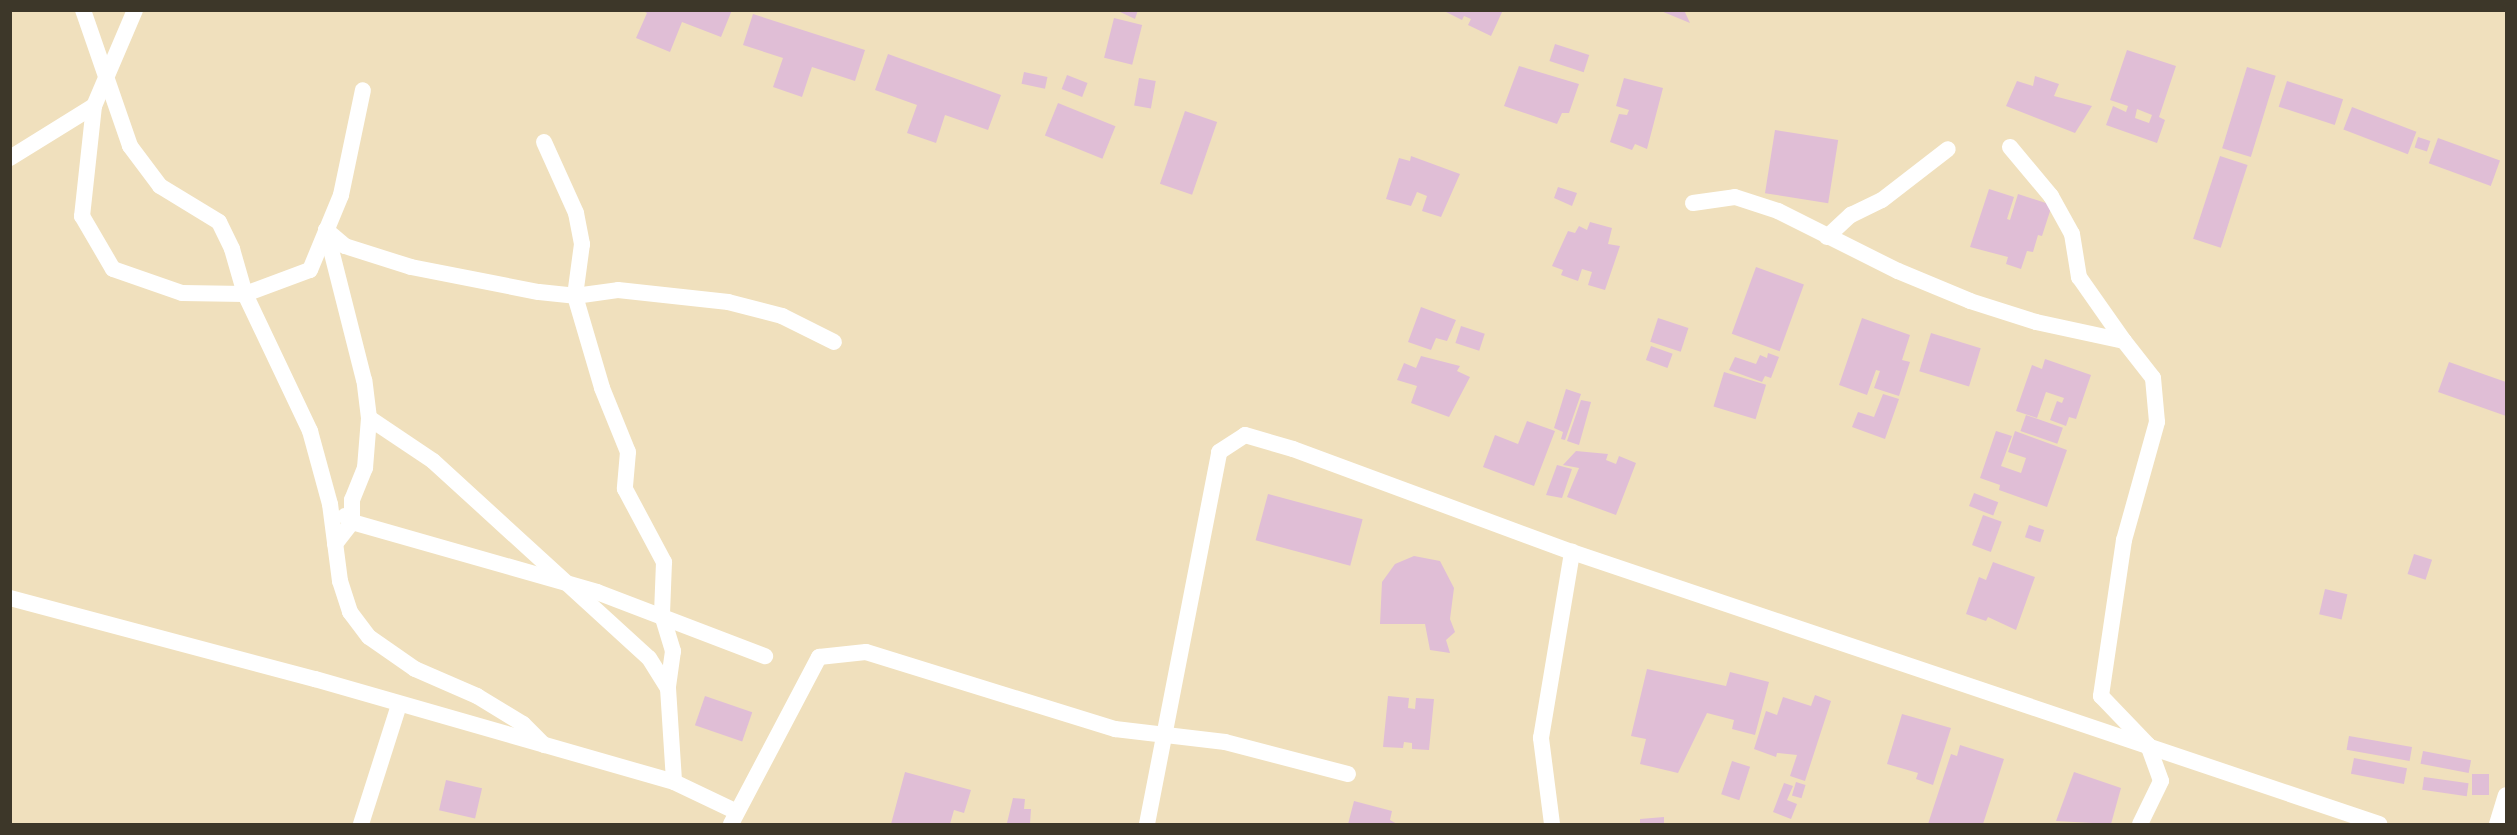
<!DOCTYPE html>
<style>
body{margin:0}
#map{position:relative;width:2517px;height:835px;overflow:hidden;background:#f0e0bd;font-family:"Varela Round",sans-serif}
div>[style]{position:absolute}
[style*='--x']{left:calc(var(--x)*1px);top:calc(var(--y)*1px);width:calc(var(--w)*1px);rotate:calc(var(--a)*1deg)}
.building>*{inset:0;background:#e0bed6;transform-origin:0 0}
.street>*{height:16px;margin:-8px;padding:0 8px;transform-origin:8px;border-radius:8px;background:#fff}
span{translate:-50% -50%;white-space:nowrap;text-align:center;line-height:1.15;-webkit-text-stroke:4.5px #fdedca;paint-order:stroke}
.frame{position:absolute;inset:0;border:12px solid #3d3729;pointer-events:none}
</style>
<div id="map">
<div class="building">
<div style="clip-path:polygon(641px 10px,732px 10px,721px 37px,682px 22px,670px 52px,636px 38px,647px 13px)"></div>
<div style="clip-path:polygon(1116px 10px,1138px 10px,1135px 19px)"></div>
<div style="clip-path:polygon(1442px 10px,1503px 10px,1491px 36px,1468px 25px,1471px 19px,1464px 16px,1462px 20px)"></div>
<div style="clip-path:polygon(1661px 10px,1684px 10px,1690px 23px,1661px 11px)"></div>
<div style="clip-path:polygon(753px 14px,865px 50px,855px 81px,812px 67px,802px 97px,773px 87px,783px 58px,743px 45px)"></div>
<div style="left:1114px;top:18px;width:29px;height:41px;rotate:14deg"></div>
<div style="left:1555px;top:44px;width:36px;height:18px;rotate:18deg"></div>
<div style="clip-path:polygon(evenodd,2127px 50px,2176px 66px,2159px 117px,2165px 120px,2157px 143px,2106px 125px,2113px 106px,2126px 112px,2128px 106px,2110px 100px,2127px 50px,2137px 109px,2152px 115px,2149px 123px,2135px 118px,2137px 109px)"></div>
<div style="clip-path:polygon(888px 54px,1001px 95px,988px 130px,945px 115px,936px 143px,907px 133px,917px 105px,875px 90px)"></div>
<div style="clip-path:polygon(1519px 66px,1579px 84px,1569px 113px,1562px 113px,1557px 124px,1504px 106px)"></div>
<div style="left:2247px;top:67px;width:30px;height:85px;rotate:17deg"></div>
<div style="left:1024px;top:72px;width:24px;height:12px;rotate:12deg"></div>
<div style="left:1067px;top:75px;width:22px;height:15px;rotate:21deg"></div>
<div style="clip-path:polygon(2035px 76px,2059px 84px,2054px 96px,2092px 106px,2075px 133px,2006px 106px,2017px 81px,2033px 86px)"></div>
<div style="left:1139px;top:78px;width:17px;height:28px;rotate:10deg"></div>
<div style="clip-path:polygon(1624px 78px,1663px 88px,1647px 149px,1635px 144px,1632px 150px,1610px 142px,1619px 114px,1627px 115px,1629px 110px,1616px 106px)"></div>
<div style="left:2287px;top:81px;width:59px;height:27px;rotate:18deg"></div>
<div style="left:1058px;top:103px;width:62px;height:35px;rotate:22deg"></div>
<div style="left:2352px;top:107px;width:69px;height:24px;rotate:21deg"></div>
<div style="left:1185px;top:111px;width:34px;height:77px;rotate:19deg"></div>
<div style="left:1775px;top:130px;width:64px;height:64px;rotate:9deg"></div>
<div style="left:2418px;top:137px;width:13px;height:11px;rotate:18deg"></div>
<div style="left:2438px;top:138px;width:66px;height:27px;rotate:20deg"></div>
<div style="clip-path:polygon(1411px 156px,1460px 174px,1441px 217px,1422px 211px,1427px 196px,1417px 192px,1411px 206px,1386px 199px,1399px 158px,1410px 161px)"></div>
<div style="left:2220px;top:156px;width:29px;height:87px;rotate:18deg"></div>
<div style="clip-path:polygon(1558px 187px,1577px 193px,1572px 206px,1554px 198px)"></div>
<div style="clip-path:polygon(1989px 189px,2014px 197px,2007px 219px,2010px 220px,2018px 194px,2052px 205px,2042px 236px,2038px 235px,2033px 252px,2027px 251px,2021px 269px,2006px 264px,2008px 257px,1970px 247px)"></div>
<div style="clip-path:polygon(1590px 222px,1612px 228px,1608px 244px,1620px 246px,1605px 290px,1588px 285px,1592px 272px,1582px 269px,1578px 281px,1561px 275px,1563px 270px,1552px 266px,1568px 231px,1575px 233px,1579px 226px,1587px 230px)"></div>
<div style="left:1756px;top:267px;width:51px;height:71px;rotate:20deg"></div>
<div style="clip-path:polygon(1421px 307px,1456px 320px,1447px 341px,1436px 338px,1431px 350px,1408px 342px)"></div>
<div style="left:1658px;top:318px;width:32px;height:25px;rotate:18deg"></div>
<div style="clip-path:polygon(1862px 318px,1910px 335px,1902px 360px,1910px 362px,1899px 396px,1874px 388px,1880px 371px,1876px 370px,1867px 395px,1839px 385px)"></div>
<div style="left:1461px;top:326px;width:25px;height:18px;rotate:18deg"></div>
<div style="left:1931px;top:333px;width:52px;height:40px;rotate:17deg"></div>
<div style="left:1651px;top:346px;width:23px;height:15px;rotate:20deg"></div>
<div style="clip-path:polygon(1768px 353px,1779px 357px,1771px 378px,1765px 376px,1762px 382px,1729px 370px,1735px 357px,1756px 364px,1760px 355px,1767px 358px)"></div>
<div style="clip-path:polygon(1421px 356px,1460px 366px,1457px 371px,1470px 377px,1449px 417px,1411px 403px,1417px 386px,1397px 380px,1404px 363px,1416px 368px)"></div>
<div style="clip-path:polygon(2045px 359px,2091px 375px,2076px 419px,2069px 417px,2066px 426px,2050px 420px,2057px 401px,2062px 403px,2064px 398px,2046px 392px,2037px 418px,2016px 411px,2032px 365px,2042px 369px)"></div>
<div style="clip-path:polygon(2449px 362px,2506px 382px,2506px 416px,2438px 392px)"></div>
<div style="left:1724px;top:372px;width:44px;height:36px;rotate:17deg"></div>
<div style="clip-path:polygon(1566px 389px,1581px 394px,1565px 440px,1561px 439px,1563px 432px,1554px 428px)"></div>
<div style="clip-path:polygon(1883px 394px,1899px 399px,1885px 439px,1852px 427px,1858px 412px,1874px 417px)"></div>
<div style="clip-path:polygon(1581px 400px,1591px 402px,1579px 445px,1567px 441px)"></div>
<div style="left:2026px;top:415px;width:39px;height:17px;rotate:19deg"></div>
<div style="clip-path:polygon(1527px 421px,1555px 431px,1534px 486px,1483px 467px,1495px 435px,1518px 444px)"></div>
<div style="clip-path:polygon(1996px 431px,2012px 436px,2001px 466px,2021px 473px,2026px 458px,2008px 452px,2015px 431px,2067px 450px,2047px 507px,1999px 490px,2000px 485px,1980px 478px)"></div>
<div style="clip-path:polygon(1576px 451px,1608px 454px,1606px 460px,1616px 464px,1619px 456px,1636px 463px,1616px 515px,1567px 497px,1579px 468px,1563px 465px)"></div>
<div style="clip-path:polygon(1557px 465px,1572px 469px,1562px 498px,1546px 495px)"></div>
<div style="left:1974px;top:493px;width:26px;height:14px;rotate:21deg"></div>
<div style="left:1268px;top:494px;width:98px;height:48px;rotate:15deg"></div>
<div style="left:1983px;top:515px;width:20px;height:32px;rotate:20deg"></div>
<div style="left:2029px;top:525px;width:16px;height:13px;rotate:18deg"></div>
<div style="left:2414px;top:554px;width:19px;height:21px;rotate:18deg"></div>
<div style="clip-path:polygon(1414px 556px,1440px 561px,1454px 588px,1450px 619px,1455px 632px,1446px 640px,1450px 653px,1430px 650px,1425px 624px,1380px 624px,1382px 582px,1395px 564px)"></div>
<div style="clip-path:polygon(1993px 562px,2035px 577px,2016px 630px,1988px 617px,1986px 621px,1966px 614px,1979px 577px,1986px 580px)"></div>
<div style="left:2325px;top:589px;width:23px;height:26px;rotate:13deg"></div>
<div style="clip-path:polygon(1647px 669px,1726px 686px,1730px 672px,1769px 682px,1755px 735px,1732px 729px,1734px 720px,1707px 713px,1678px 773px,1640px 764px,1646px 739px,1631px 736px)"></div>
<div style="clip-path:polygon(1815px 695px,1831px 701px,1805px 781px,1790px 776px,1797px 755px,1777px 753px,1776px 757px,1754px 749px,1766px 711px,1777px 715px,1783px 697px,1811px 706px)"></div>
<div style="left:705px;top:696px;width:50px;height:31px;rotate:19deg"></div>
<div style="clip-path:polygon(1388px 696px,1409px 698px,1408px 708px,1415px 709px,1416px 698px,1434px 699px,1429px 750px,1412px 749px,1412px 743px,1404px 742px,1403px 748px,1383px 747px)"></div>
<div style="clip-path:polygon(1902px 714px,1951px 728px,1933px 785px,1916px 779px,1918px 773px,1887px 764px)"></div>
<div style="left:2349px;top:736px;width:64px;height:14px;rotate:10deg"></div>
<div style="clip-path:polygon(1960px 745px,2004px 759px,1983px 824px,1928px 824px,1951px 754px,1957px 756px)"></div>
<div style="left:2423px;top:751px;width:49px;height:13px;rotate:11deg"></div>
<div style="left:2354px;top:758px;width:54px;height:16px;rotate:11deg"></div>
<div style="left:1732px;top:761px;width:19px;height:35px;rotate:18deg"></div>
<div style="clip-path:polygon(905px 772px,971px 790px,964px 813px,954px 810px,950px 824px,891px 824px)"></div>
<div style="clip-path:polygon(2074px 772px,2121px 788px,2111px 824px,2056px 821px)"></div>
<div style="left:2472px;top:774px;width:17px;height:21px"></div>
<div style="left:2424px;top:777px;width:45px;height:13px;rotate:8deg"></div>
<div style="left:446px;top:780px;width:37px;height:31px;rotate:13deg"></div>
<div style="left:1796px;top:782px;width:10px;height:14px;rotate:17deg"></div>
<div style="clip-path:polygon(1784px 783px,1793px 786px,1787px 800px,1797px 804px,1791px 819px,1773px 812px)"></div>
<div style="clip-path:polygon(1013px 798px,1025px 799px,1024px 809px,1031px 809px,1030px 824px,1007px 823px)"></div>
<div style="clip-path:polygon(1354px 801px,1392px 811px,1390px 820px,1397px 824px,1348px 824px)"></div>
<div style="clip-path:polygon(1664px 817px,1664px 824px,1640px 824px,1640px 819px)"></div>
</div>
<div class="street">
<div style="--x:83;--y:10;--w:144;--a:70.9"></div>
<div style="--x:130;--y:146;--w:50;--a:53.1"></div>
<div style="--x:160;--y:186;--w:69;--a:31.4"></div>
<div style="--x:219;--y:222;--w:30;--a:64"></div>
<div style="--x:232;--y:249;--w:47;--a:73.9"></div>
<div style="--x:245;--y:294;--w:152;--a:64.6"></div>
<div style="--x:310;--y:431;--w:76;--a:74.7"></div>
<div style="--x:330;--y:504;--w:78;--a:82.6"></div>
<div style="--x:340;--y:581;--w:33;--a:72"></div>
<div style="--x:350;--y:612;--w:31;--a:53"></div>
<div style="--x:369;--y:637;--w:56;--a:34.8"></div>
<div style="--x:415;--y:669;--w:68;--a:23.5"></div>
<div style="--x:477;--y:696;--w:54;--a:31.3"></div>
<div style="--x:523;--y:724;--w:30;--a:45"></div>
<div style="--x:135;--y:10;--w:104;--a:113.1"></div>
<div style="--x:94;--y:106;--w:111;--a:96.2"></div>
<div style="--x:82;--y:216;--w:61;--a:59.7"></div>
<div style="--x:113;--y:269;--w:73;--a:19.2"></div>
<div style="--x:182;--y:293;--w:63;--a:0.9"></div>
<div style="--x:245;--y:294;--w:69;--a:-20.3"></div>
<div style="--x:310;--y:270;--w:81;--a:-67.5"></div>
<div style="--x:341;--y:195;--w:107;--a:-78.2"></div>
<div style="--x:544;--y:142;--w:78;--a:65.7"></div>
<div style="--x:576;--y:213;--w:32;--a:79"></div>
<div style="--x:582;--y:244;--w:52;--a:97.7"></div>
<div style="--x:575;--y:296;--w:96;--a:73.6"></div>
<div style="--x:602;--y:388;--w:69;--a:67.9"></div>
<div style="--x:628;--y:452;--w:37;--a:95"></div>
<div style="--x:625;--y:489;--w:83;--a:61.9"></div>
<div style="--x:664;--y:562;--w:53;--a:92.2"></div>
<div style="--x:662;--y:615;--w:38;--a:73"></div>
<div style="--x:673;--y:651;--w:37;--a:98"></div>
<div style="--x:668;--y:688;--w:94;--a:86.3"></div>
<div style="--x:2010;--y:147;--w:64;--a:50.1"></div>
<div style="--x:2051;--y:196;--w:43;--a:61.1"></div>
<div style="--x:2072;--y:234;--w:44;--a:80.8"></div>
<div style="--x:2079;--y:277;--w:78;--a:54.9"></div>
<div style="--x:10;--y:158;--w:99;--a:-31.8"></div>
<div style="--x:1693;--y:203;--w:42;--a:-8.1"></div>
<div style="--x:1735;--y:197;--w:45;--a:18"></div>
<div style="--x:1778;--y:211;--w:134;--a:26.6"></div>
<div style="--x:1898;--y:271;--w:78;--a:22.6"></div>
<div style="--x:1970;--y:301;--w:69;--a:17.7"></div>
<div style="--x:2036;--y:322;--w:90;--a:12.2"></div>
<div style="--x:2124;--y:341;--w:47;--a:51.9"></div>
<div style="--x:2153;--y:378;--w:44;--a:84.8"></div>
<div style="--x:2157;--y:422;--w:123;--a:105.6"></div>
<div style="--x:2124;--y:540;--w:158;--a:98.4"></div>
<div style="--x:2101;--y:696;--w:68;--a:46.2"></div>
<div style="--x:2148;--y:745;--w:38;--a:70"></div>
<div style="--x:2161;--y:781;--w:48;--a:116"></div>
<div style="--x:1827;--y:237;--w:33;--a:-43"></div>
<div style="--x:1851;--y:215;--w:34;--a:-26"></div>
<div style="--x:1882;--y:200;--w:83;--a:-37.7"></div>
<div style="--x:369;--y:418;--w:77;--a:33.9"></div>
<div style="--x:433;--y:461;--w:292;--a:42.4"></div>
<div style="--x:649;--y:658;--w:36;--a:58"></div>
<div style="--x:345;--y:516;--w:9;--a:41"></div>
<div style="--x:352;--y:522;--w:255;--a:15.9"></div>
<div style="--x:597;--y:592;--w:180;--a:20.9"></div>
<div style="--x:335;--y:544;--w:28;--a:-52"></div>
<div style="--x:352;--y:522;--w:22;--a:-90"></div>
<div style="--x:352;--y:500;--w:35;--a:-68"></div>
<div style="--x:365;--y:468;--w:50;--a:-85.4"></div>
<div style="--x:369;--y:418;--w:38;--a:-97"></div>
<div style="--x:364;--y:380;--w:155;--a:-104.2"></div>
<div style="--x:326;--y:230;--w:25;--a:40"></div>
<div style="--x:345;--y:246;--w:69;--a:17.7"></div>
<div style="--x:411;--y:267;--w:130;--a:11.1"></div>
<div style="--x:539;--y:292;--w:36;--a:6"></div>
<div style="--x:575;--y:296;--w:43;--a:-7.9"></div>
<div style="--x:618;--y:290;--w:111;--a:6.2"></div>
<div style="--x:728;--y:302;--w:56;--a:14.5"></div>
<div style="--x:782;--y:316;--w:58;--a:26.6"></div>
<div style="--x:10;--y:598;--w:316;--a:14.9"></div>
<div style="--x:315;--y:679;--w:373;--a:16"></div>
<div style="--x:674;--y:782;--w:68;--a:25.4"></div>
<div style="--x:361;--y:824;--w:125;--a:-72.3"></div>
<div style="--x:731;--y:824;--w:189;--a:-62.2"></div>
<div style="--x:819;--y:657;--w:47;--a:-6.1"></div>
<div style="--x:866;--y:652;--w:261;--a:17.2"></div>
<div style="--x:1115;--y:729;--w:111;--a:6.7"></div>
<div style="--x:1225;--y:742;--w:127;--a:14.6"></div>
<div style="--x:1147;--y:824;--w:379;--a:-79"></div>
<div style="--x:1219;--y:452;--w:31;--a:-33"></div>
<div style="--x:1245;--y:435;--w:50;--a:16.3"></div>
<div style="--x:1293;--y:449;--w:297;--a:20.3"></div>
<div style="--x:1572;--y:552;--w:852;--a:18.63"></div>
<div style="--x:1552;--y:824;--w:87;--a:-97.3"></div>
<div style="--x:1541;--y:738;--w:189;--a:-80.5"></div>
<div style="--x:2497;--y:824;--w:30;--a:-73"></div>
</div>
<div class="frame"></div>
</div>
